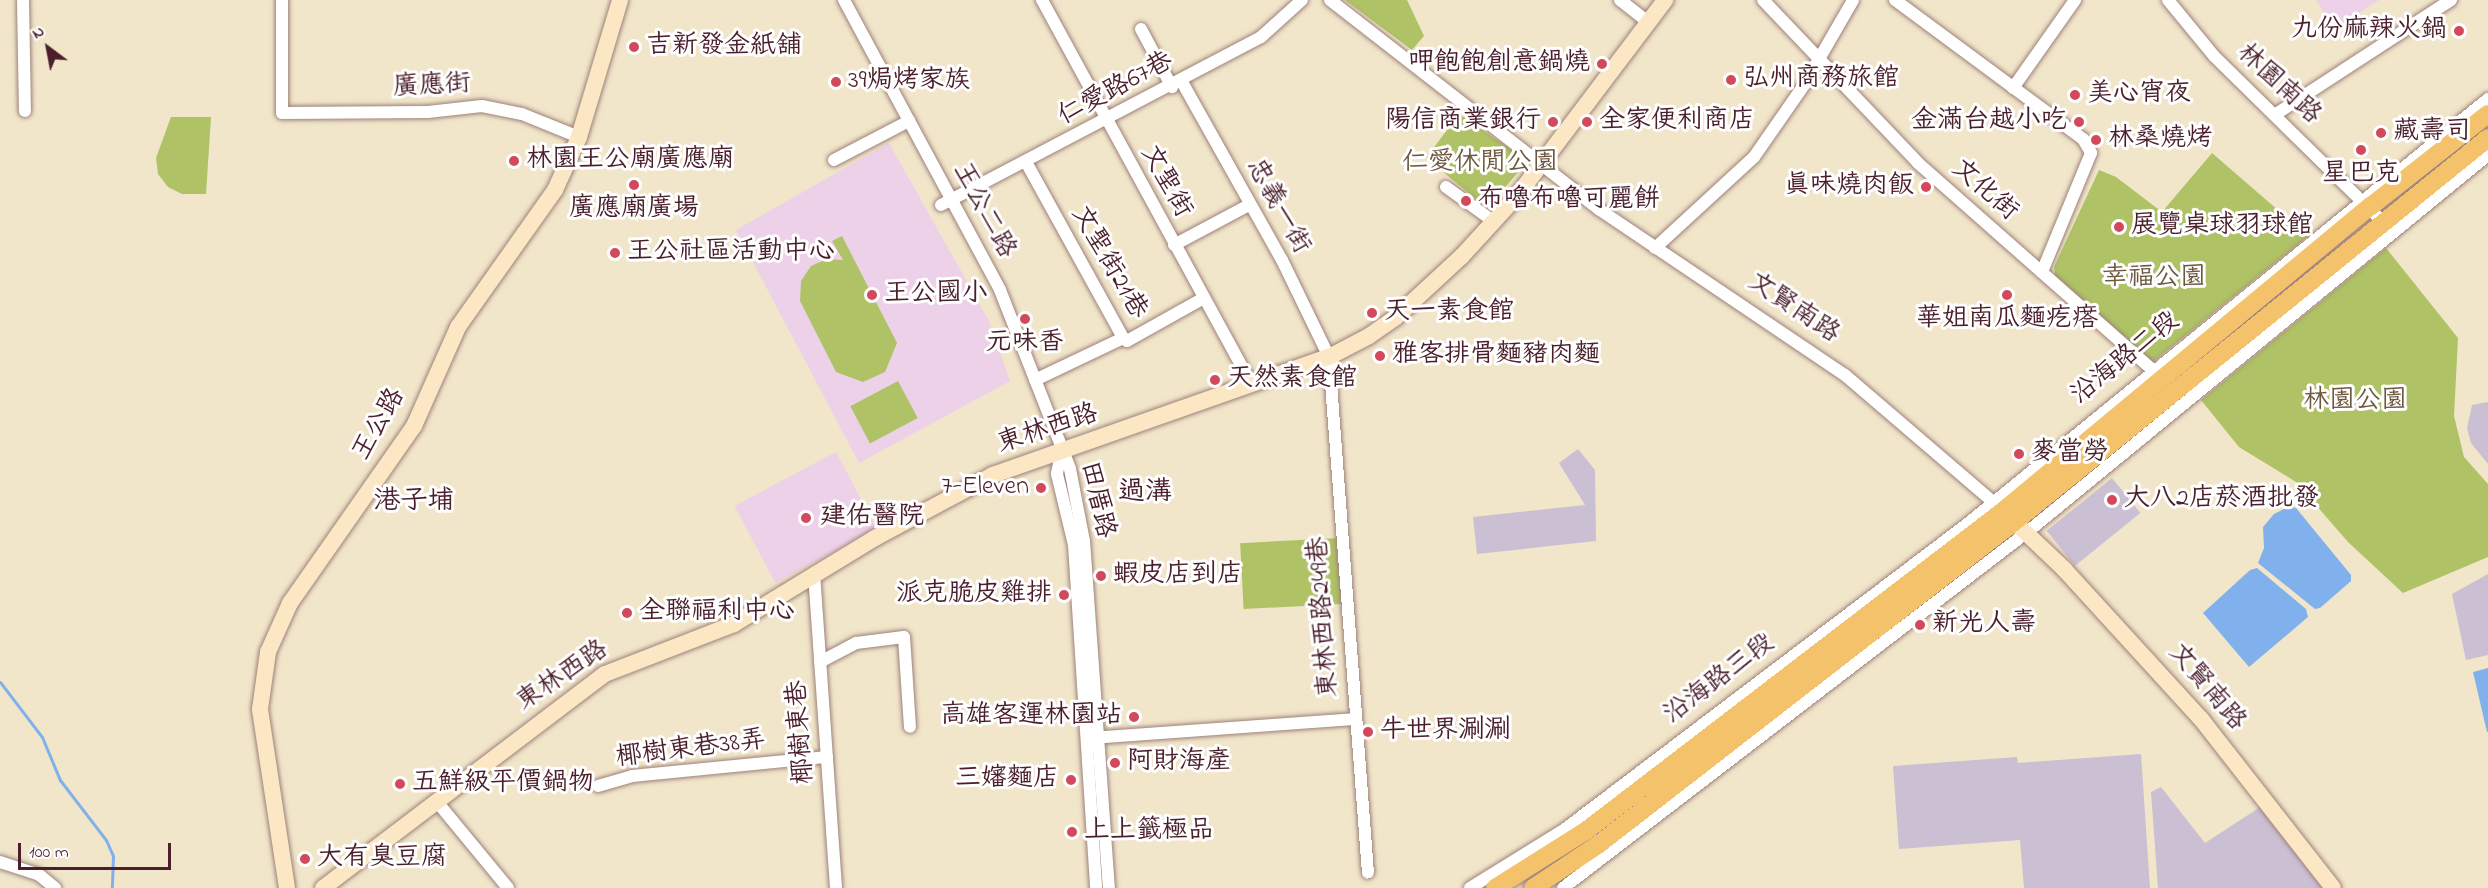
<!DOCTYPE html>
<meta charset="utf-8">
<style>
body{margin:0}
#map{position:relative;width:2488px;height:888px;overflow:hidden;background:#f1e5ca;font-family:"Indie Flower","LXGW WenKai TC",sans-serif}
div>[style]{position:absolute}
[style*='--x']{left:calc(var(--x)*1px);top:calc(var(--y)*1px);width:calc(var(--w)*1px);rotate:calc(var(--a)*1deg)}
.built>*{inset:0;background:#ecd1e9;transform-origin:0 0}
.industrial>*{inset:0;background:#cbbfd4;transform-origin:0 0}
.green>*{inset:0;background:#afc265;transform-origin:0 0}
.water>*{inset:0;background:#81b1ec}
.stream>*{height:3px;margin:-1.5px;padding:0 1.5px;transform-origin:1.5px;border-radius:1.5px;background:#81b1ec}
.roads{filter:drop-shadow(0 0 2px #9e827a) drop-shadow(0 0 2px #9e827a)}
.street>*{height:12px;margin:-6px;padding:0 6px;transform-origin:6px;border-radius:6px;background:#fff}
.secondary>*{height:16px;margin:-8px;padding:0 8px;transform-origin:8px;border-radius:8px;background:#fbe7c3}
.primary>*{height:18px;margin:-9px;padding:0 9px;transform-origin:9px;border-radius:9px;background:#f4c26a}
.dots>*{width:16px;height:16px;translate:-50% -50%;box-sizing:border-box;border:3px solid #fff;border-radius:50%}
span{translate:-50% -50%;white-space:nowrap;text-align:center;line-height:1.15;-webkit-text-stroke:6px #fff;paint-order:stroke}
.poi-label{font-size:26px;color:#4a1f2b}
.right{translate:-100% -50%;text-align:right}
.left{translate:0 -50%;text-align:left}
.street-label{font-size:26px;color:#4a1f2b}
.park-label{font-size:26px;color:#6d583f}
.neighbourhood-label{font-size:27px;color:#4a1f2b}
.north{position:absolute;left:18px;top:18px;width:60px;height:60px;-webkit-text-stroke:4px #fff;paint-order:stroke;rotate:328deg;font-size:16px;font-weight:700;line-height:24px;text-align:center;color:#4a1f2b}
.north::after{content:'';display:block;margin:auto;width:21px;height:27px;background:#4a1f2b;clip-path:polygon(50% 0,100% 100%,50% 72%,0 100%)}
.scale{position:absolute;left:18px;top:843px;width:153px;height:27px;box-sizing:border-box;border:3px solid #4a1f2b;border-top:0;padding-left:8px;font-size:18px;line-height:21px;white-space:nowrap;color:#4a1f2b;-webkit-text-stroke:4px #fff;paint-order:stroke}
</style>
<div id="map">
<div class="built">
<div style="clip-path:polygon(2316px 0,2379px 0,2343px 24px,2337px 16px,2330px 21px)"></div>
<div style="clip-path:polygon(889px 143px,989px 321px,1010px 381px,859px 463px,736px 230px)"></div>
<div style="left:836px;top:452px;width:87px;height:115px;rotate:62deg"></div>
</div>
<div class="industrial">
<div style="clip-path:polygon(2488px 402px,2488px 464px,2471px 443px,2467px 428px,2472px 405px)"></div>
<div style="clip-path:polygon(1578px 449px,1595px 470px,1596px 541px,1477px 554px,1473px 517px,1585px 505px,1559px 463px)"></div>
<div style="left:2112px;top:478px;width:45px;height:84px;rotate:51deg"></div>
<div style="clip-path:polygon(2488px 574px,2488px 655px,2466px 660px,2452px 594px)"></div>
<div style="clip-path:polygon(2141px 754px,2150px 888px,2024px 888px,2020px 840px,1899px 849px,1893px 766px,2017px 757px,2018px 763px)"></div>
<div style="clip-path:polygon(2161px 787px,2205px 843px,2268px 802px,2332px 888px,2158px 888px,2151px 792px)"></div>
</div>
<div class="green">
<div style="clip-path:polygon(1345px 0,1407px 0,1424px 36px,1412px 50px)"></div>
<div style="clip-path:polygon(1459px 114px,1528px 161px,1487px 208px,1426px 158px)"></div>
<div style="clip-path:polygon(171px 117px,211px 117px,206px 194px,182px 194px,168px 187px,158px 174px,156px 158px)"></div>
<div style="clip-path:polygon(2212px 153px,2308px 236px,2153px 362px,2055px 276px,2054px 267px,2099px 170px,2116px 177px,2162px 212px)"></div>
<div style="clip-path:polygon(842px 236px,897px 343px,885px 372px,863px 382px,836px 372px,800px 301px,801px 281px,811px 266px,827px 259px,843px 260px,832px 241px)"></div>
<div style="clip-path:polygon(2386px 248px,2458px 338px,2454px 416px,2464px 457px,2488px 484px,2488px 557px,2403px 593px,2348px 542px,2296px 482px,2239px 447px,2201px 400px)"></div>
<div style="left:898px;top:381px;width:42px;height:54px;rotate:62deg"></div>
<div style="left:1339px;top:538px;width:66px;height:99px;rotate:87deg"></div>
</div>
<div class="water">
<div style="clip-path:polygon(2290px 506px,2296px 508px,2351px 575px,2351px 581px,2320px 608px,2315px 609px,2258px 563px,2264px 548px,2263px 527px,2274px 514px)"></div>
<div style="clip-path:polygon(2257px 568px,2306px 609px,2308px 617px,2249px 667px,2203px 613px,2250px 570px)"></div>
<div style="clip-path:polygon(2488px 668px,2488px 732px,2487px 732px,2473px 672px)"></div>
</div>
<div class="stream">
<div style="--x:0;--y:682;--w:69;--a:52.6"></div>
<div style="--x:42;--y:737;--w:47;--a:67.3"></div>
<div style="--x:60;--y:780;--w:76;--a:52.5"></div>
<div style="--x:106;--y:840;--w:17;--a:66"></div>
<div style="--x:113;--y:856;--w:32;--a:92"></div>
</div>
<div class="roads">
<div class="street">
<div style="--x:23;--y:0;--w:111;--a:89"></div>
<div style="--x:282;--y:0;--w:113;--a:90"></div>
<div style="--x:282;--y:113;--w:146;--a:-0.4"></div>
<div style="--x:428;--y:112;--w:54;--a:-6.3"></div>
<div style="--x:482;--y:106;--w:41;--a:11.3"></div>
<div style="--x:522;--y:114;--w:61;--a:22"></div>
<div style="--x:844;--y:0;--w:329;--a:61.7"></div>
<div style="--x:1000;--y:290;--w:192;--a:68.6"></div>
<div style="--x:1070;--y:469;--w:73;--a:79"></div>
<div style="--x:1084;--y:541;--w:348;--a:85.9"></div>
<div style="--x:1042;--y:0;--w:437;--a:61.4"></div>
<div style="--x:1330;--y:0;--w:342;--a:37.9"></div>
<div style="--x:1600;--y:210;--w:295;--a:34"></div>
<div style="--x:1845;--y:375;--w:201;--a:40.6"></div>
<div style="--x:1620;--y:0;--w:36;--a:38"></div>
<div style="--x:1763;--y:0;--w:225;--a:46.4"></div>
<div style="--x:1918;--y:163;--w:317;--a:41.4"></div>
<div style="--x:1895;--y:0;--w:234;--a:36.5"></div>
<div style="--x:2083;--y:139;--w:16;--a:60"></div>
<div style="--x:2091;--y:153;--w:129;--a:112.4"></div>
<div style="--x:2168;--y:0;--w:72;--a:50.6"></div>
<div style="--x:2214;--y:56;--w:244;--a:44.5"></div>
<div style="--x:1141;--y:29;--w:66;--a:61.9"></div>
<div style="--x:1182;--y:82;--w:204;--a:60.7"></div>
<div style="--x:1282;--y:260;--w:108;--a:64.1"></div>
<div style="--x:1329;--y:357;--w:517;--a:85.68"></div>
<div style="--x:2013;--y:88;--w:108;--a:-54.8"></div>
<div style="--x:2276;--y:114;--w:209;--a:-33.1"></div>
<div style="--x:834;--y:160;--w:85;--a:-27.5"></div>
<div style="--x:1026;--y:162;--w:201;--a:61.1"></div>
<div style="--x:1123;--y:338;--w:5;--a:37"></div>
<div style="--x:1127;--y:341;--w:88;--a:-29.2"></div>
<div style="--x:1446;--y:187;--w:58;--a:35.9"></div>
<div style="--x:941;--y:205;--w:361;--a:-27.7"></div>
<div style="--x:1261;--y:37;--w:55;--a:-42.1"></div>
<div style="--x:1174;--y:245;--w:85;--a:-28.1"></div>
<div style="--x:1655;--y:248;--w:134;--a:-42.6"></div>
<div style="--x:1754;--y:157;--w:88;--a:-55.2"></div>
<div style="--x:1804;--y:85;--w:98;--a:-60"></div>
<div style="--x:1035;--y:380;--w:98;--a:-25.5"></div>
<div style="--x:1061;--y:453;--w:21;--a:101"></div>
<div style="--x:1057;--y:474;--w:73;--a:76.5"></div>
<div style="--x:1074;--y:545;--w:344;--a:86.3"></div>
<div style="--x:814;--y:573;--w:316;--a:86"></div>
<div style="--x:820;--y:662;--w:41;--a:-27.8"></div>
<div style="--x:856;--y:643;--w:48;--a:-7.1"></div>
<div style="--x:904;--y:637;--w:90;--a:86.2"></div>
<div style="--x:1090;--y:738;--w:265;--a:-4.1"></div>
<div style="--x:598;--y:786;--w:35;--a:-16"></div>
<div style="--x:632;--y:776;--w:196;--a:-5.6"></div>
<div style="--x:438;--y:803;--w:110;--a:50.5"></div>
<div style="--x:0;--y:862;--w:40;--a:18"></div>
<div style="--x:38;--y:874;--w:22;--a:39"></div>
<div style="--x:1470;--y:888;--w:112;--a:-31.8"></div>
<div style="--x:1565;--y:829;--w:503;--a:-37.17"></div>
<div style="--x:1966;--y:525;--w:674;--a:-39.22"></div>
<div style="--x:1563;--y:888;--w:583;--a:-37.48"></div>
<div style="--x:2026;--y:533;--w:597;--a:-39.29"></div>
</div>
<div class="secondary">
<div style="--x:2004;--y:512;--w:83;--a:43.5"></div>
<div style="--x:2064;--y:569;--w:203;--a:47.6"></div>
<div style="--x:2201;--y:719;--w:214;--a:52"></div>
<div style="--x:287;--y:888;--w:181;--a:-98.6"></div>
<div style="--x:260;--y:709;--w:58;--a:-82"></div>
<div style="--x:268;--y:652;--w:54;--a:-65.8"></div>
<div style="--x:290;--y:603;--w:216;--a:-55"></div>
<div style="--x:414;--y:426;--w:108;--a:-66"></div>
<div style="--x:458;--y:327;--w:168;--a:-54.7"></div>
<div style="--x:555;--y:190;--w:58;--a:-65.6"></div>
<div style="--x:579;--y:137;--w:143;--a:-73.3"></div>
<div style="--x:323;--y:888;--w:354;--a:-37.2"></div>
<div style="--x:605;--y:674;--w:138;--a:-21.2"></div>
<div style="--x:734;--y:624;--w:165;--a:-31.4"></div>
<div style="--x:875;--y:538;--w:134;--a:-28.1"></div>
<div style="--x:993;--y:475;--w:356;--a:-19.4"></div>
<div style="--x:1329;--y:357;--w:45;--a:-27.7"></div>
<div style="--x:1369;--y:336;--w:33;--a:-35"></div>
<div style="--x:1396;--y:317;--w:90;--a:-42.7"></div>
<div style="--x:1462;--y:256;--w:81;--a:-47.5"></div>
<div style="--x:1517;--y:196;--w:246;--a:-52.9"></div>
</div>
<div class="primary">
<div style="--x:1495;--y:888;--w:109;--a:-32.2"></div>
<div style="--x:1587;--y:830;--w:524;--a:-37.48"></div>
<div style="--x:2003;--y:511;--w:478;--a:-39.7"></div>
<div style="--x:2371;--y:206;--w:149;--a:-38.2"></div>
<div style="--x:1533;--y:888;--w:79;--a:-33.7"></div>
<div style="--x:1599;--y:844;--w:525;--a:-37.81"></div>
<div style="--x:2014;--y:522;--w:610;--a:-39.01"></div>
</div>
</div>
<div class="dots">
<div style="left:2459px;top:31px;background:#d1495b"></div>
<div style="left:634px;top:47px;background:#d1495b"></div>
<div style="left:1602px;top:64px;background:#d1495b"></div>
<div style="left:1731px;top:80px;background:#d1495b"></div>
<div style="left:836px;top:82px;background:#d1495b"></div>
<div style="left:2075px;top:95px;background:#d1495b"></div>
<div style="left:1553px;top:122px;background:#d1495b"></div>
<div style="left:1587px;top:122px;background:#d1495b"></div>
<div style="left:2079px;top:122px;background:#d1495b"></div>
<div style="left:2381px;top:133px;background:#d1495b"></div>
<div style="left:2096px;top:140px;background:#d1495b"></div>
<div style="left:2361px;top:150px;background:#d1495b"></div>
<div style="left:514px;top:161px;background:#d1495b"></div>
<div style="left:634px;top:185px;background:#d1495b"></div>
<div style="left:1926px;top:187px;background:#d1495b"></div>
<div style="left:1466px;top:201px;background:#d1495b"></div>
<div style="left:2119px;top:227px;background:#d1495b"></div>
<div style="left:615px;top:253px;background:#d1495b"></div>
<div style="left:872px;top:295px;background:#d1495b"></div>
<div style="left:2007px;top:295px;background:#d1495b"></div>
<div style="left:1372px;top:313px;background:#d1495b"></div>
<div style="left:1025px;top:319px;background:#d1495b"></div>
<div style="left:1380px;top:356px;background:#d1495b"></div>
<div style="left:1215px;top:380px;background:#d1495b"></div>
<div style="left:2019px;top:454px;background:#d1495b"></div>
<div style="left:1041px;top:488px;background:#d1495b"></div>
<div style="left:2112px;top:500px;background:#d1495b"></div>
<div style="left:806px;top:518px;background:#d1495b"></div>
<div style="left:1101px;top:576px;background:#d1495b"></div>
<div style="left:1064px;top:595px;background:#d1495b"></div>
<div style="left:627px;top:613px;background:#d1495b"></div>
<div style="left:1920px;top:625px;background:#d1495b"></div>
<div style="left:1134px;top:717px;background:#d1495b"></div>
<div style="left:1368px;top:732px;background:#d1495b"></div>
<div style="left:1115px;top:763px;background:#d1495b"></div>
<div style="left:1071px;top:780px;background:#d1495b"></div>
<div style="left:400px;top:784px;background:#d1495b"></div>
<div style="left:1072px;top:832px;background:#d1495b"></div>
<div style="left:305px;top:859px;background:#d1495b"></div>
</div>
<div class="poi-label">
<span class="right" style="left:2447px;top:31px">九份麻辣火鍋</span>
<span class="left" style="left:646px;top:47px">吉新發金紙舖</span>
<span class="right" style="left:1590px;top:64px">呷飽飽創意鍋燒</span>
<span class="left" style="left:1743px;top:80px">弘州商務旅館</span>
<span class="left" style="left:848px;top:82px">39焗烤家族</span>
<span class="left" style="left:2087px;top:95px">美心宵夜</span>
<span class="right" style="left:1541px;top:122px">陽信商業銀行</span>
<span class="left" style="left:1599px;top:122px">全家便利商店</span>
<span class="right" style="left:2067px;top:122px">金滿台越小吃</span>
<span class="left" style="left:2393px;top:133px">藏壽司</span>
<span class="left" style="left:2108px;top:140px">林桑燒烤</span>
<span class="left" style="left:526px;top:161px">林園王公廟廣應廟</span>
<span style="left:2361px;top:175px">星巴克</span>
<span class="right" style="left:1914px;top:187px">真味燒肉飯</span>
<span class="left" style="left:1478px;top:201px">布嚕布嚕可麗餅</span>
<span style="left:634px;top:210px">廣應廟廣場</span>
<span class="left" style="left:2131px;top:227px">展覽桌球羽球館</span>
<span class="left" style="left:627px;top:253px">王公社區活動中心</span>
<span class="left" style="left:884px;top:295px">王公國小</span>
<span class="left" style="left:1384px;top:313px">天一素食館</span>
<span style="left:2007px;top:320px">華姐南瓜麵疙瘩</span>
<span style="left:1025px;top:344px">元味香</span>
<span class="left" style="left:1392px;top:356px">雅客排骨麵豬肉麵</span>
<span class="left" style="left:1227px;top:380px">天然素食館</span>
<span class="left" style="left:2031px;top:454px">麥當勞</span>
<span class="right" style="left:1029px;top:488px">7-Eleven</span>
<span class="left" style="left:2124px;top:500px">大八2店菸酒批發</span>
<span class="left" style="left:820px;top:518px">建佑醫院</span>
<span class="left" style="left:1113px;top:576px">蝦皮店到店</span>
<span class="right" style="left:1052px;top:595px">派克脆皮雞排</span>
<span class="left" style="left:639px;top:613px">全聯福利中心</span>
<span class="left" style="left:1932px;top:625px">新光人壽</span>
<span class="right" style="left:1122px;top:717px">高雄客運林園站</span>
<span class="left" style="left:1380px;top:732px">牛世界涮涮</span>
<span class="left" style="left:1127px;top:763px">阿財海產</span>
<span class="right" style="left:1059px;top:780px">三嬸麵店</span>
<span class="left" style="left:412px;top:784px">五鮮級平價鍋物</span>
<span class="left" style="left:1084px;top:832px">上上籤極品</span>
<span class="left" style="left:317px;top:859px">大有臭豆腐</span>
</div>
<div class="street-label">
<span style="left:2278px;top:85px;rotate:43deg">林園南路</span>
<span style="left:432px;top:87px;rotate:-3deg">廣應街</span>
<span style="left:1116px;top:90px;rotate:-28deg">仁愛路67巷</span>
<span style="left:1165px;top:182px;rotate:61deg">文聖街</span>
<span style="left:1984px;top:191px;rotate:41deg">文化街</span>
<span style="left:1277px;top:207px;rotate:61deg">忠義一街</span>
<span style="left:983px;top:211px;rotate:62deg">王公二路</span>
<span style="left:1108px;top:263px;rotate:60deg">文聖街21巷</span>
<span style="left:1793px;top:309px;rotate:34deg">文賢南路</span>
<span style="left:2126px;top:359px;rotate:-39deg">沿海路二段</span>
<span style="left:380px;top:425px;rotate:-60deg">王公路</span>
<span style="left:1048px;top:430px;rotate:-18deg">東林西路</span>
<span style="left:1096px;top:500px;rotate:77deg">田厝路</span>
<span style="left:1325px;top:617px;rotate:-94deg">東林西路249巷</span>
<span style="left:563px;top:677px;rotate:-34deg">東林西路</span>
<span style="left:1720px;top:680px;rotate:-37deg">沿海路三段</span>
<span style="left:2206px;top:688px;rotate:50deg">文賢南路</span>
<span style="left:802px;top:732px;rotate:-94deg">椰樹東巷</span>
<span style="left:691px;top:750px;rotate:-7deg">椰樹東巷38弄</span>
</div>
<div class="park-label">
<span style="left:1480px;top:164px">仁愛休閒公園</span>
<span style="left:2154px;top:279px">幸福公園</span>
<span style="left:2355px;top:402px">林園公園</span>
</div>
<div class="neighbourhood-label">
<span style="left:1145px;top:493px">過溝</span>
<span style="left:414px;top:502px">港子埔</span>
</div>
<div class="north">N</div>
<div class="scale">100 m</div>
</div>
